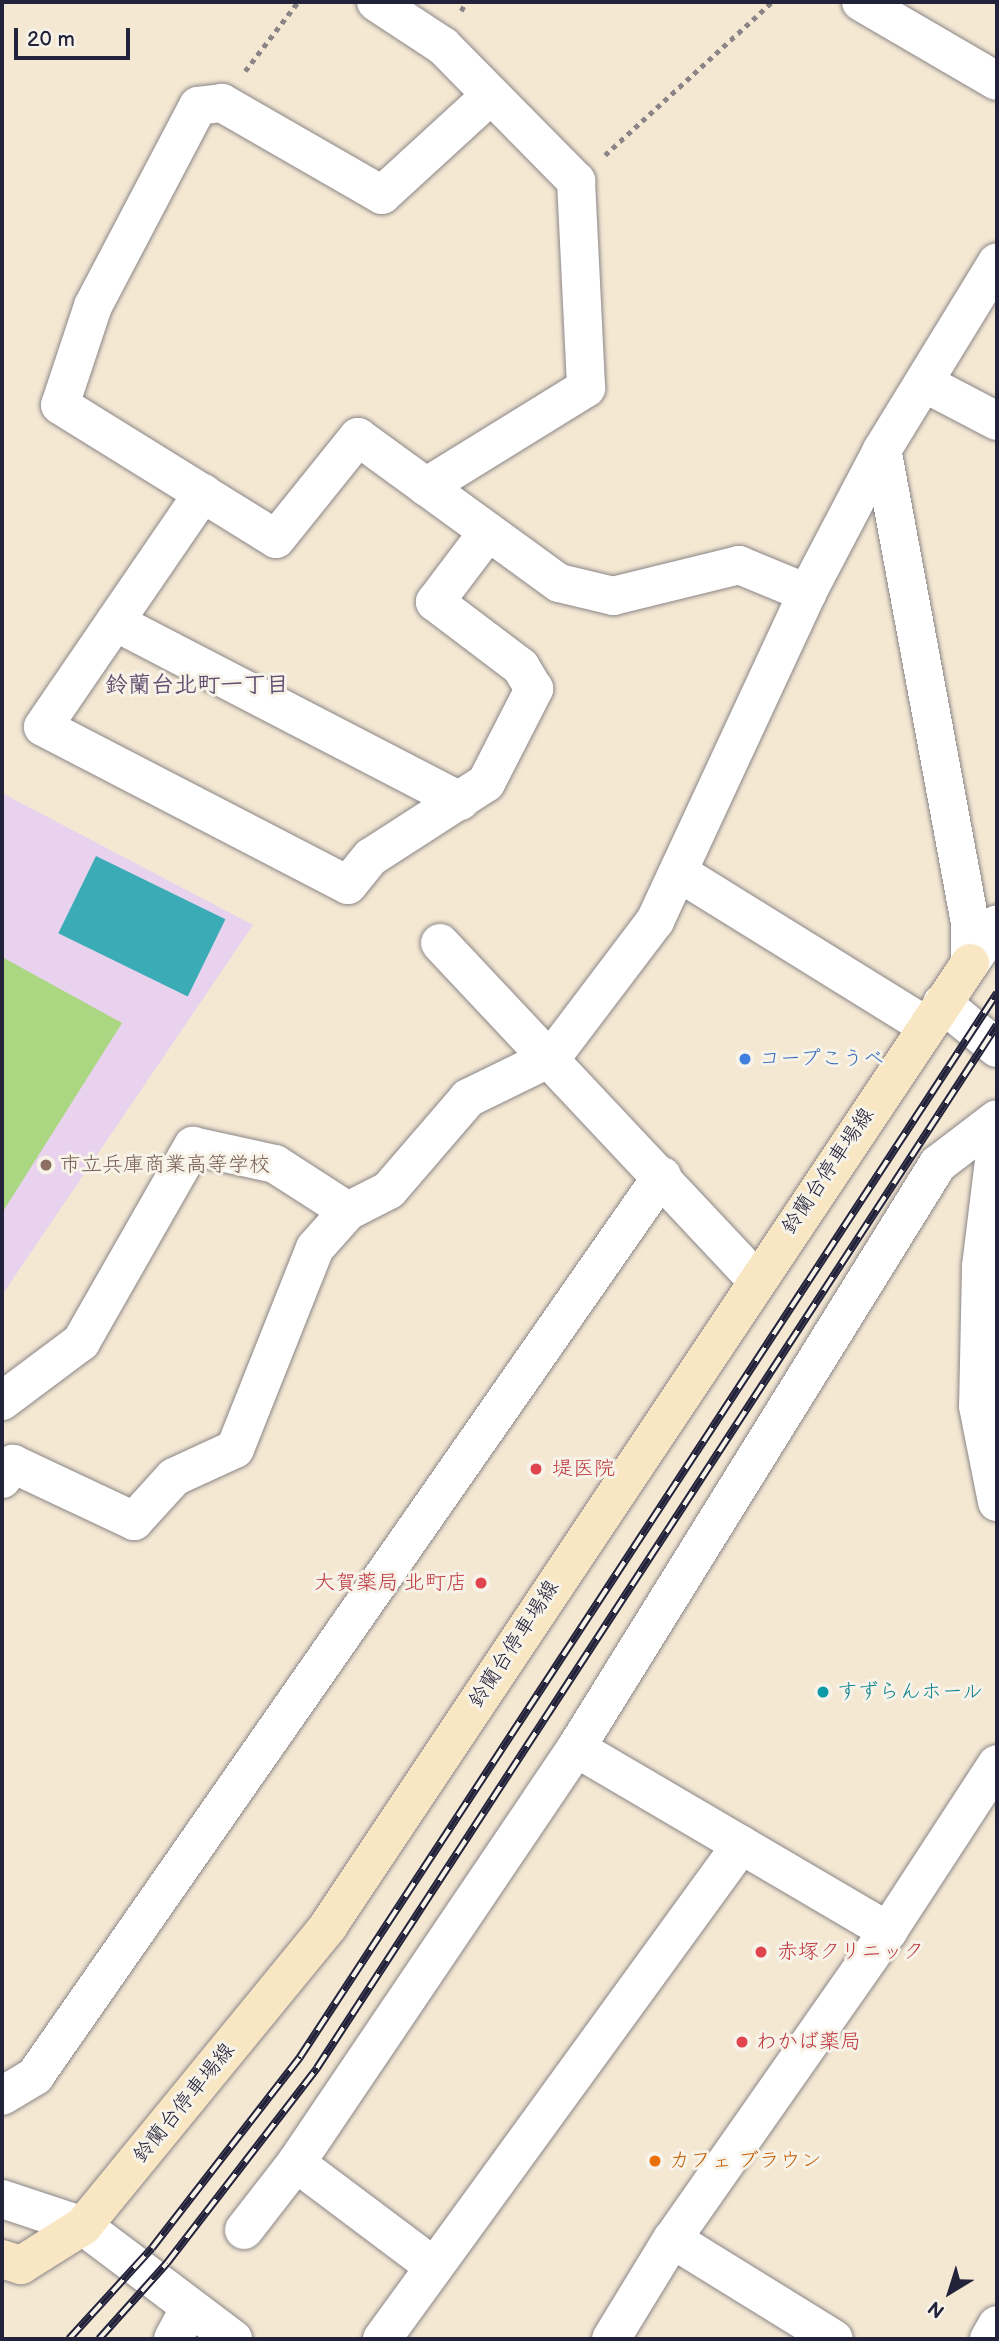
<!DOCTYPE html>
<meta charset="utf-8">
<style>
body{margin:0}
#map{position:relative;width:999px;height:2341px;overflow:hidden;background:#f4e8d3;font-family:"Balsamiq Sans","Klee One",sans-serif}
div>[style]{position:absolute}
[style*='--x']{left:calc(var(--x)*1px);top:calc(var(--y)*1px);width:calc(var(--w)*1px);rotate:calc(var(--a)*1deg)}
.built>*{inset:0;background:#e8d2ee}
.green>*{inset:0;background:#abd682}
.water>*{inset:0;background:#3bacb6;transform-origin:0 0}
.path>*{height:4.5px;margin-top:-2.25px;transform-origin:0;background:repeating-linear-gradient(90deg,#8b8587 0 5px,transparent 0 10px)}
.roads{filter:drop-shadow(0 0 2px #8b8587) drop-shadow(0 0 2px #8b8587)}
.minor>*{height:38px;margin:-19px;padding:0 19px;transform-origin:19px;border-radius:19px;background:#fff}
.tertiary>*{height:38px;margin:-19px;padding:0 19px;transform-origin:19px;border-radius:19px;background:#fff}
.secondary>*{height:38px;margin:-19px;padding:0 19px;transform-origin:19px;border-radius:19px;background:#f9e7c3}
.rail>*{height:8px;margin-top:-4px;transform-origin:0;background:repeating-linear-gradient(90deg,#f7f3e8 0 16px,#22223b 0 32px);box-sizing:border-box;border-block:2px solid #22223b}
.dots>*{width:19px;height:19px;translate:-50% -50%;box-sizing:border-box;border:4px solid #f7f3e8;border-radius:50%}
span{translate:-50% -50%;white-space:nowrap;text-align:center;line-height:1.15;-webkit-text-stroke:6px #f7f3e8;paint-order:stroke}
.shop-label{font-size:21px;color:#366cbe}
.left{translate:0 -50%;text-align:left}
.education-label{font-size:21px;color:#785e54}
.street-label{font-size:21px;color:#22223b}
.health-label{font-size:21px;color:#be3a42}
.right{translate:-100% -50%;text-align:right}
.culture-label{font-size:21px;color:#0d838f}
.food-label{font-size:21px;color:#c56008}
.neighbourhood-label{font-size:23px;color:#624e70;font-weight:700}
.frame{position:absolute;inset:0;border:4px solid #22223b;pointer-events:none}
.north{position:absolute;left:915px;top:2257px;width:70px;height:70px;-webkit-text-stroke:5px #f7f3e8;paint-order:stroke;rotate:218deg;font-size:19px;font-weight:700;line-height:28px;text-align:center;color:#22223b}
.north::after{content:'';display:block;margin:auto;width:24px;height:32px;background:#22223b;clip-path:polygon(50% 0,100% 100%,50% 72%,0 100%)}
.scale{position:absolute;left:14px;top:28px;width:116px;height:32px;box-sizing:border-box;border:4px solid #22223b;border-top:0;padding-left:9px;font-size:21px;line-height:24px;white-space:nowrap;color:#22223b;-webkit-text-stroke:5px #f7f3e8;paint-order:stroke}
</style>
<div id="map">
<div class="built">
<div style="clip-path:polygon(2px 793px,253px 925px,2px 1295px)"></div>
</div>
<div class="green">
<div style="clip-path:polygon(2px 957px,122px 1023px,2px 1213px)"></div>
</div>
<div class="water">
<div style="left:96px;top:856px;width:144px;height:86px;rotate:26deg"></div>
</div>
<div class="path">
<div style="--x:461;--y:11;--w:10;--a:-61"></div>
<div style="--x:245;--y:71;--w:87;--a:-52.5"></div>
<div style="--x:605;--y:155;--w:226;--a:-42.5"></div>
</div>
<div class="roads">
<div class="minor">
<div style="--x:376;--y:2;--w:80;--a:33.3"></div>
<div style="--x:443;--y:46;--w:190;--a:45.4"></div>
<div style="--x:576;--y:181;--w:207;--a:87.2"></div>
<div style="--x:586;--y:388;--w:188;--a:148.3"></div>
<div style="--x:861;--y:2;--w:157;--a:30.2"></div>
<div style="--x:491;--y:95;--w:148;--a:137.5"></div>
<div style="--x:382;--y:195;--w:185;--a:-150.1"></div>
<div style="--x:222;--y:103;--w:24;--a:173"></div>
<div style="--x:198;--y:106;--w:226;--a:117.7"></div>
<div style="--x:93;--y:306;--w:104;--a:108.4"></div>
<div style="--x:60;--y:405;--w:254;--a:31.8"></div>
<div style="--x:276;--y:539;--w:131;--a:-51.2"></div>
<div style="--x:358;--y:437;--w:248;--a:36"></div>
<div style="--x:559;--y:583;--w:56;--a:13.5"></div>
<div style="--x:613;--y:596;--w:130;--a:-13.8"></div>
<div style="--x:739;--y:565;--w:74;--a:22.4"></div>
<div style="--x:928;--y:385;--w:78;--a:27.6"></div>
<div style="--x:203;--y:493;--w:283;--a:124.4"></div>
<div style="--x:43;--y:727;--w:343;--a:27.4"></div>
<div style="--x:348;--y:885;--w:36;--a:-51"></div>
<div style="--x:371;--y:857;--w:137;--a:-32.8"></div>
<div style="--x:486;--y:783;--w:106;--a:-62.9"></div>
<div style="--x:534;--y:689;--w:26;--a:-121"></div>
<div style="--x:521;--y:667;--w:108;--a:-142.9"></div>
<div style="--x:435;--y:602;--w:88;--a:-52.9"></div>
<div style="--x:115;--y:622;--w:389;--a:27.4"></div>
<div style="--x:678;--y:872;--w:292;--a:31.8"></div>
<div style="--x:440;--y:943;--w:460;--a:46.8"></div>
<div style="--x:970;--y:963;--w:47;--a:-55.3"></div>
<div style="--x:942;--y:1003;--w:71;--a:39.3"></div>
<div style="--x:2;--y:1401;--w:99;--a:-36.8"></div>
<div style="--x:81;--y:1342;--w:226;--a:-60.3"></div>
<div style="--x:193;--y:1146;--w:84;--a:12.4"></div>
<div style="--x:275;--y:1164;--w:87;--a:32.8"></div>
<div style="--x:348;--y:1211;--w:46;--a:-27.1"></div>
<div style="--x:389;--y:1190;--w:121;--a:-49.3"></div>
<div style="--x:468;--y:1098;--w:93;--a:-26"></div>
<div style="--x:552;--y:1057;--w:171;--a:-52.9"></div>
<div style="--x:655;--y:921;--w:362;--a:-65.1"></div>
<div style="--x:807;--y:593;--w:161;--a:-62.3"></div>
<div style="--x:2;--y:1479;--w:19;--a:-54"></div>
<div style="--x:13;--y:1464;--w:134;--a:25.2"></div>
<div style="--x:134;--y:1521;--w:59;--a:-47.7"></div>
<div style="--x:174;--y:1477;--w:67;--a:-24.7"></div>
<div style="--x:235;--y:1449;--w:216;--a:-68.3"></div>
<div style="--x:315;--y:1248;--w:50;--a:-48.3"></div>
<div style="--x:576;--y:1748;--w:362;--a:30.4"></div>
<div style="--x:888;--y:1931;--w:376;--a:125"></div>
<div style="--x:672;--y:2239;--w:117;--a:121.4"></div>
<div style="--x:2;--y:2096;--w:39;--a:-31"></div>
<div style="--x:35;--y:2076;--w:1097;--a:-55.14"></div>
<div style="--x:296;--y:2163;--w:170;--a:36.9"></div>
<div style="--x:2;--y:2199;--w:85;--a:18.4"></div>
<div style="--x:83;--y:2226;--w:188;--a:37"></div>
<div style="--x:244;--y:2230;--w:85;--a:-52.2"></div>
<div style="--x:296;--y:2163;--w:501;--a:-55.99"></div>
<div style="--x:576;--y:1748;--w:687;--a:-58.21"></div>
<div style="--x:938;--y:1164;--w:74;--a:-37.3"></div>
<div style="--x:672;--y:2239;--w:190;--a:31.7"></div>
<div style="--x:173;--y:2339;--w:34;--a:-62"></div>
<div style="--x:382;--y:2339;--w:611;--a:-53.99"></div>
<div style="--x:989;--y:2339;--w:16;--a:-60"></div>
</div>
<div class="tertiary">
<div style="--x:970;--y:963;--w:40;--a:-90"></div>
<div style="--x:970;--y:923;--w:481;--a:-100.5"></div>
<div style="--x:882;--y:450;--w:220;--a:-58.5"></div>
<div style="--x:997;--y:1136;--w:132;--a:97"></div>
<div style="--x:981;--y:1267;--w:139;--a:91.2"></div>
<div style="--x:978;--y:1406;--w:98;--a:78.8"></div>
<div style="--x:888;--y:1931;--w:199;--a:-56.9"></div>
</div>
<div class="secondary">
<div style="--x:2;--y:2259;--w:20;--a:18"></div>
<div style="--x:21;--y:2265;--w:73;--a:-32.2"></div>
<div style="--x:83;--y:2226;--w:389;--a:-50.7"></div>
<div style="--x:329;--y:1925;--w:1156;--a:-56.32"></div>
</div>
</div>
<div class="rail">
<div style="--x:69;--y:2339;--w:123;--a:-47.6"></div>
<div style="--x:152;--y:2248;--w:242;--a:-52.2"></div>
<div style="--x:300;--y:2057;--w:1272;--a:-56.77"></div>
<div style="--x:99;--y:2339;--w:102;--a:-48.2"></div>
<div style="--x:167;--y:2263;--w:246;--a:-52.4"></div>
<div style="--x:317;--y:2068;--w:1245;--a:-56.9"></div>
</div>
<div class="dots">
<div style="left:745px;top:1059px;background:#3f7fe0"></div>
<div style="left:46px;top:1165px;background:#8d6e63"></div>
<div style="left:536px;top:1469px;background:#e0444e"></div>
<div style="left:481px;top:1583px;background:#e0444e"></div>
<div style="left:823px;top:1692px;background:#0f9aa8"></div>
<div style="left:761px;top:1952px;background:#e0444e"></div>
<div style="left:742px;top:2042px;background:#e0444e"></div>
<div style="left:655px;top:2161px;background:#e8710a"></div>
</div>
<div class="shop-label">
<span class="left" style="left:759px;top:1059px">コープこうべ</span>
</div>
<div class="education-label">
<span class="left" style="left:60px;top:1165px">市立兵庫商業高等学校</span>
</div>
<div class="street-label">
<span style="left:828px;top:1171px;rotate:-56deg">鈴蘭台停車場線</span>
<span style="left:514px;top:1644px;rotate:-57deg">鈴蘭台停車場線</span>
<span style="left:184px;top:2103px;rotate:-51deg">鈴蘭台停車場線</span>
</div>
<div class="health-label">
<span class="left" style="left:552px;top:1469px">堤医院</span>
<span class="right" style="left:467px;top:1583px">大賀薬局 北町店</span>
<span class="left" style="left:777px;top:1952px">赤塚クリニック</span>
<span class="left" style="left:756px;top:2042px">わかば薬局</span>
</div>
<div class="culture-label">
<span class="left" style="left:837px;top:1692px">すずらんホール</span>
</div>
<div class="food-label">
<span class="left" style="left:669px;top:2161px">カフェ ブラウン</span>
</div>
<div class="neighbourhood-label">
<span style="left:197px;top:685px">鈴蘭台北町一丁目</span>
</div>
<div class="frame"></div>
<div class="north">N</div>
<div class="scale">20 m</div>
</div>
